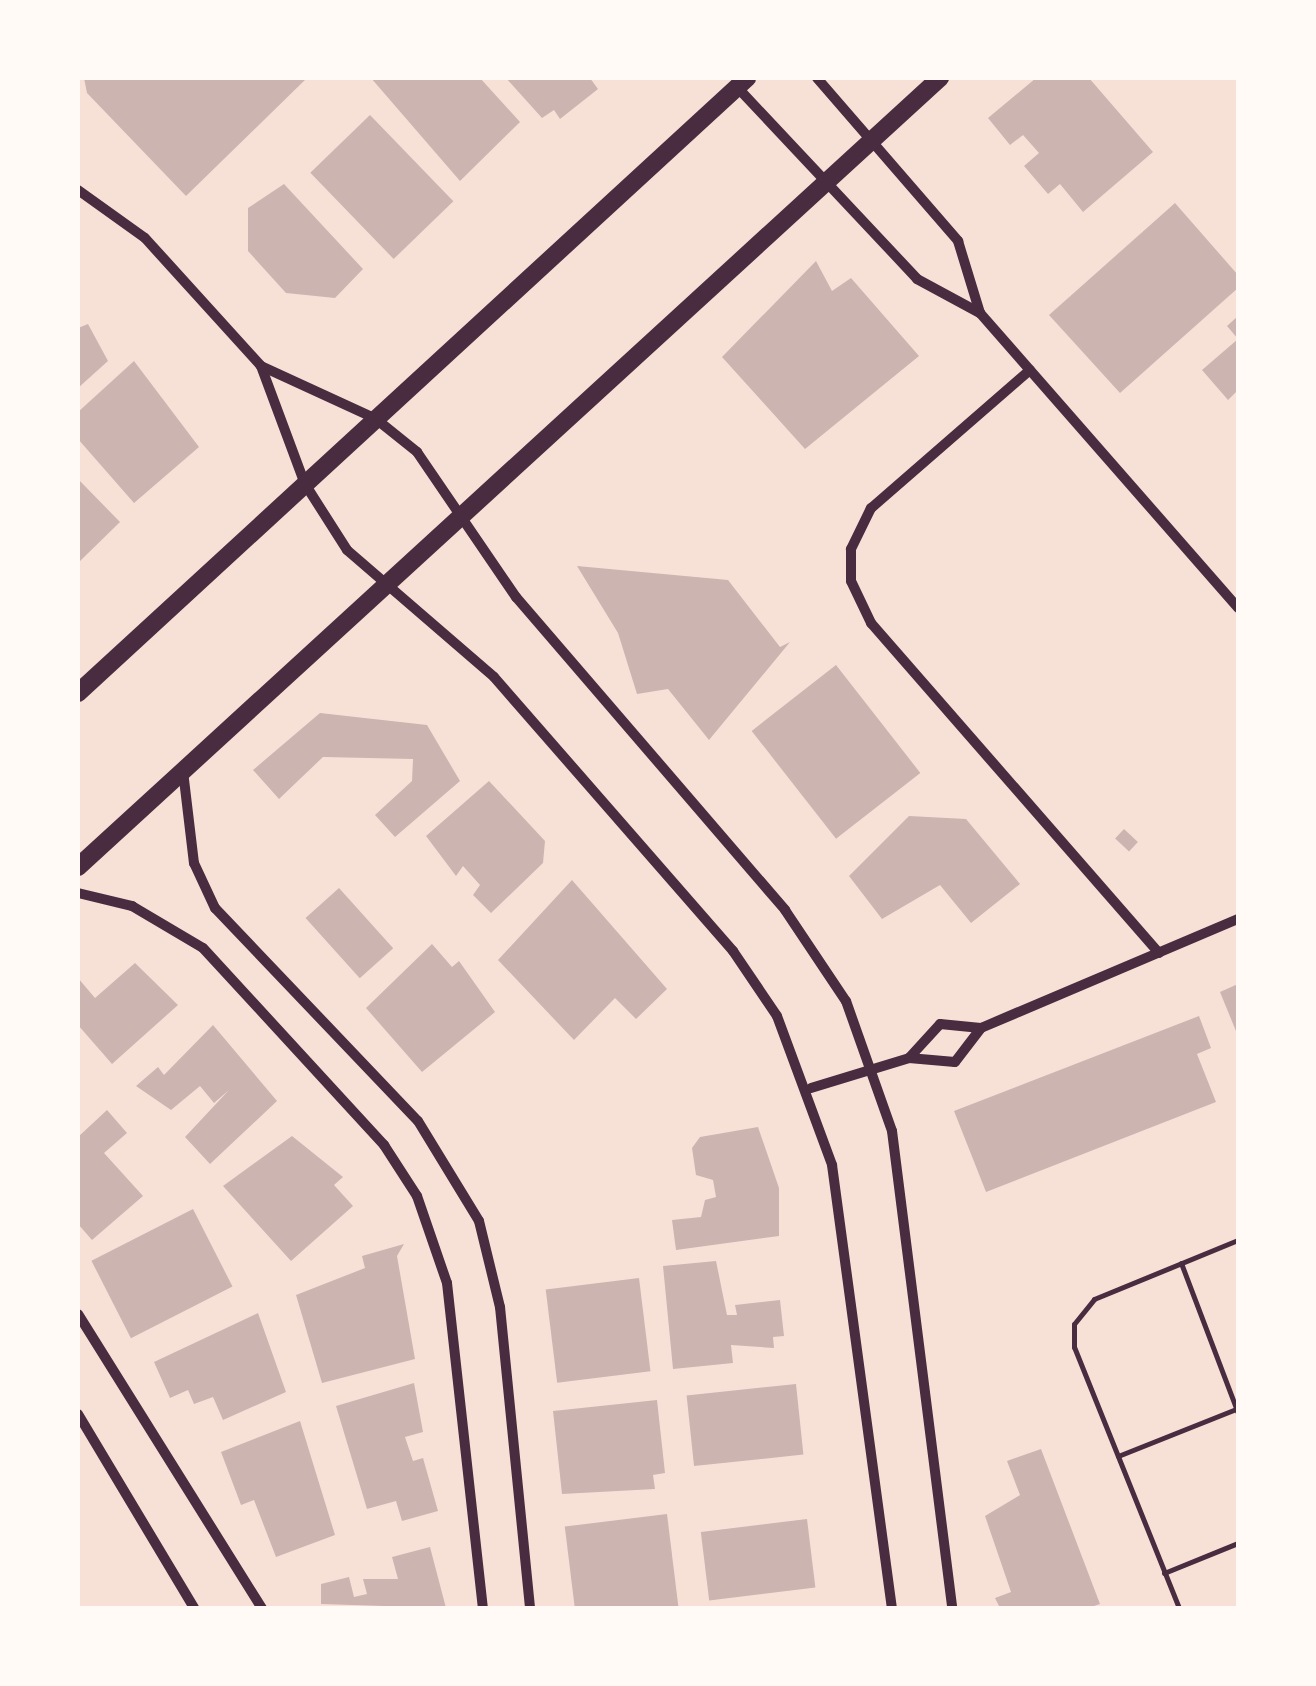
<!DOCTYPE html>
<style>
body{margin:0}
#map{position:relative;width:1316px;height:1686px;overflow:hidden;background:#f7e1d7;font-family:Arial,sans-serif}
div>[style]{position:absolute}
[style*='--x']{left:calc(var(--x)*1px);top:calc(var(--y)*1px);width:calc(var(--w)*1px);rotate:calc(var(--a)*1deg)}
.building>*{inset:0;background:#ccb4b1;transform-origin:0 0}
.path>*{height:5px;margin:-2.5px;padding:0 2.5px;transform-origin:2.5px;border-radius:2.5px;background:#4a2c40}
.minor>*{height:10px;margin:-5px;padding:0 5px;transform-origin:5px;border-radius:5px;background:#4a2c40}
.secondary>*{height:18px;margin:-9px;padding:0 9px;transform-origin:9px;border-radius:9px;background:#4a2c40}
span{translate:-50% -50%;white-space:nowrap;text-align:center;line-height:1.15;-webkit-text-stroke:8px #fffaf5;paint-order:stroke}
.frame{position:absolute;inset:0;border:80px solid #fffaf5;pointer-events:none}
</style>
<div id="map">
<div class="building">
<div style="clip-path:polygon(84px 78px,307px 78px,186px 196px,87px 93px)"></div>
<div style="clip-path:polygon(371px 78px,480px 78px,520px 122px,460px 181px)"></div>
<div style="clip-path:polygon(506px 78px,590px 78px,598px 89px,560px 119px,554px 110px,542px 118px)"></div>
<div style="clip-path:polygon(1036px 78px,1089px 78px,1153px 152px,1083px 212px,1060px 184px,1048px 194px,1024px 166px,1039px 153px,1023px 135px,1010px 145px,988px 118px)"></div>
<div style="left:370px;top:115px;width:120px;height:83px;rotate:46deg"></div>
<div style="clip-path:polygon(284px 184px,363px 269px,335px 298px,286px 293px,248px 251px,248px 208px)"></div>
<div style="clip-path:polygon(1175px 203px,1238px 275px,1238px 288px,1120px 393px,1049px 315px)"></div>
<div style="clip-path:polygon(816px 261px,832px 291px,851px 278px,919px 356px,805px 449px,722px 357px)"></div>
<div style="clip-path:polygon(1238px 316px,1238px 390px,1228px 400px,1202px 370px,1238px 339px,1227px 326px)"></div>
<div style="clip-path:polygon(88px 324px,108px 361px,78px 388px,78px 328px)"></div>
<div style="clip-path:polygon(134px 361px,199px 447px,134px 503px,78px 439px,78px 412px)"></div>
<div style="clip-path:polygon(78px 479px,120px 522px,78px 563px)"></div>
<div style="clip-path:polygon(577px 566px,728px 580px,780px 647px,790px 642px,709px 740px,668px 689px,637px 694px,618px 633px)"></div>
<div style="left:836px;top:665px;width:137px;height:107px;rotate:52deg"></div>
<div style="clip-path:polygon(320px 713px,427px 725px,460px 781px,395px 837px,375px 815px,412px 781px,413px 759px,323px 757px,279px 799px,253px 770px)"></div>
<div style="clip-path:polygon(489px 781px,545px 841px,543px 863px,491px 913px,473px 895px,480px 885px,463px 866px,456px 876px,426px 836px)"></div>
<div style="clip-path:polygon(909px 816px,966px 819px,1020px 884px,971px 923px,940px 885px,882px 919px,849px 876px)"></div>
<div style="left:1124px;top:829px;width:19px;height:13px;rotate:43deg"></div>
<div style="clip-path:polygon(572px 880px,667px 989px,636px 1019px,615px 998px,574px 1040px,498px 960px)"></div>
<div style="left:339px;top:888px;width:81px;height:45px;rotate:48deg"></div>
<div style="clip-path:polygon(432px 944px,452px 967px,459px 961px,495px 1012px,422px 1072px,366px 1008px)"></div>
<div style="clip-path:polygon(135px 963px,178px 1005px,112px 1064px,78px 1025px,78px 978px,95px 998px)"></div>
<div style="clip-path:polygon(1238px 984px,1238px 1036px,1220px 992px)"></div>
<div style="clip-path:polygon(1199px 1016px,1211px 1048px,1197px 1054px,1216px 1102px,986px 1192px,954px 1111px)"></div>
<div style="clip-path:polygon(213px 1025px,277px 1101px,210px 1164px,185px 1137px,229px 1090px,214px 1103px,200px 1086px,171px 1110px,136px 1086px,158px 1067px,164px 1075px)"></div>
<div style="clip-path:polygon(107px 1110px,127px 1133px,104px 1153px,143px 1196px,92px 1240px,78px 1224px,78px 1137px)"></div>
<div style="clip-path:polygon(758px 1127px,779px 1188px,779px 1236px,676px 1250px,672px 1220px,701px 1217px,705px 1200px,716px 1197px,713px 1180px,696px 1175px,692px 1148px,700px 1137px)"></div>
<div style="clip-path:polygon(292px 1136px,343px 1177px,334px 1185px,353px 1206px,291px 1261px,223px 1186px)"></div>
<div style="left:193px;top:1209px;width:87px;height:114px;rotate:63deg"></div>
<div style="clip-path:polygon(404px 1244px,397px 1256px,415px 1359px,322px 1383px,296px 1295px,365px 1268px,362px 1256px)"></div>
<div style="clip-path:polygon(716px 1261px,727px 1315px,737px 1315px,735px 1305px,780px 1300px,784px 1336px,773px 1337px,774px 1348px,731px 1345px,733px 1363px,673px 1369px,663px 1266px)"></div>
<div style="left:639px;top:1278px;width:94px;height:94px;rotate:83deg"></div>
<div style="clip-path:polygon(258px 1313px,286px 1392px,223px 1420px,213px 1397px,194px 1404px,188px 1390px,170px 1398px,154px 1362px)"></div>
<div style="clip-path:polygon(414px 1383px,423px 1432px,405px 1437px,413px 1461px,423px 1458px,438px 1511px,402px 1521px,396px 1501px,367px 1509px,336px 1406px)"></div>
<div style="left:796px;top:1384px;width:71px;height:110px;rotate:84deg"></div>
<div style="clip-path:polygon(657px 1400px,665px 1473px,653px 1475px,655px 1489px,562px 1494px,553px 1411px)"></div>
<div style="clip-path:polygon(300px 1421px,335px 1535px,276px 1557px,254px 1500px,241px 1505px,221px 1452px)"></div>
<div style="clip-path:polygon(1041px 1449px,1100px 1604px,1088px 1608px,1000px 1608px,995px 1598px,1011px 1592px,985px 1516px,1020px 1495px,1007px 1461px)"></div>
<div style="left:667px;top:1514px;width:93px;height:103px;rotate:83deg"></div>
<div style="left:807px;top:1519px;width:69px;height:107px;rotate:83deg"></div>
<div style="clip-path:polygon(430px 1547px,446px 1608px,321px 1604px,321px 1584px,349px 1577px,354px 1597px,367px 1594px,363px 1579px,398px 1579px,392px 1557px)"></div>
</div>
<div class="path">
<div style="--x:1181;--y:1263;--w:160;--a:69.2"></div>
<div style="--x:1118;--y:1456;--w:127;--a:-21.7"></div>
<div style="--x:1164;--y:1573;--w:80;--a:-22.1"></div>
<div style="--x:1179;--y:1608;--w:281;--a:-111.9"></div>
<div style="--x:1074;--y:1347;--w:23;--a:-90"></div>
<div style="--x:1074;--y:1324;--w:32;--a:-51"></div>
<div style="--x:1094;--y:1299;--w:156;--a:-22.3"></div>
</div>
<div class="minor">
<div style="--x:817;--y:78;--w:216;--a:49.1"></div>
<div style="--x:958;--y:241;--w:75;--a:73"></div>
<div style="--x:737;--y:87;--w:263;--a:46.8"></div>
<div style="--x:917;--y:279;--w:72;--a:28.4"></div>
<div style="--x:980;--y:313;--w:392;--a:48.8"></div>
<div style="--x:78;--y:190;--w:82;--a:35.6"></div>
<div style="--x:145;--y:238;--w:173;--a:47.8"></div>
<div style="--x:261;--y:366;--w:126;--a:69.6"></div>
<div style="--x:305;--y:484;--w:78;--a:57.5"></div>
<div style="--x:347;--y:550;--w:194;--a:40.8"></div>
<div style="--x:494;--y:677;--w:364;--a:48.9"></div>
<div style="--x:733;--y:951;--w:78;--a:55.9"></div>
<div style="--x:777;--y:1016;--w:159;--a:69.7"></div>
<div style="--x:832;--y:1165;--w:447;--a:82.3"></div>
<div style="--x:261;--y:366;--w:127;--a:24.7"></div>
<div style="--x:376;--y:419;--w:53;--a:38.8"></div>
<div style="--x:417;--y:452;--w:176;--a:55.7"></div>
<div style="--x:516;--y:597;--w:413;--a:49.3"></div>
<div style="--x:785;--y:910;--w:110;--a:56.2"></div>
<div style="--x:846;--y:1001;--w:138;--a:70.5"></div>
<div style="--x:892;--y:1131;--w:481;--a:82.8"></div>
<div style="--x:1030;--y:370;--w:211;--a:139"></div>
<div style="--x:871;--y:508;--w:46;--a:116"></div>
<div style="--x:851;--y:549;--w:32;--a:90"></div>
<div style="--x:851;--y:581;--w:47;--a:64.5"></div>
<div style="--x:871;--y:623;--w:438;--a:48.9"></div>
<div style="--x:183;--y:771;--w:93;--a:83.2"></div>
<div style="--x:194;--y:863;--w:50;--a:65"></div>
<div style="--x:215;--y:908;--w:294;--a:46.4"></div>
<div style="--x:418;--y:1121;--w:117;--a:58.6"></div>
<div style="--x:479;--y:1221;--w:89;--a:76.3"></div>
<div style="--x:500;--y:1307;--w:302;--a:84.3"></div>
<div style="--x:78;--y:893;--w:56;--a:13.5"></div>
<div style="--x:132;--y:906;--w:82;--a:30.6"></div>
<div style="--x:203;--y:948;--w:268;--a:47.4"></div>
<div style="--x:384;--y:1145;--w:61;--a:57.1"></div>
<div style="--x:417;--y:1196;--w:92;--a:71"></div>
<div style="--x:447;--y:1283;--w:327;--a:83.7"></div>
<div style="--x:909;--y:1058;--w:46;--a:-47.6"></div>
<div style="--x:940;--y:1024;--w:41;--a:5.6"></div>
<div style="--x:981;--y:1028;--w:279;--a:-23"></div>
<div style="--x:811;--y:1088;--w:102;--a:-17"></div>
<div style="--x:909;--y:1058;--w:46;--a:5"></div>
<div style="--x:955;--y:1062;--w:43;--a:-52.6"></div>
<div style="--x:78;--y:1314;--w:347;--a:58"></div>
<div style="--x:78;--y:1414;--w:226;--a:59.1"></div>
</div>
<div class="secondary">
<div style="--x:78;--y:693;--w:909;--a:-42.59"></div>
<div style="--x:78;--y:867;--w:1169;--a:-42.47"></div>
</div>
<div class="frame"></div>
</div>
